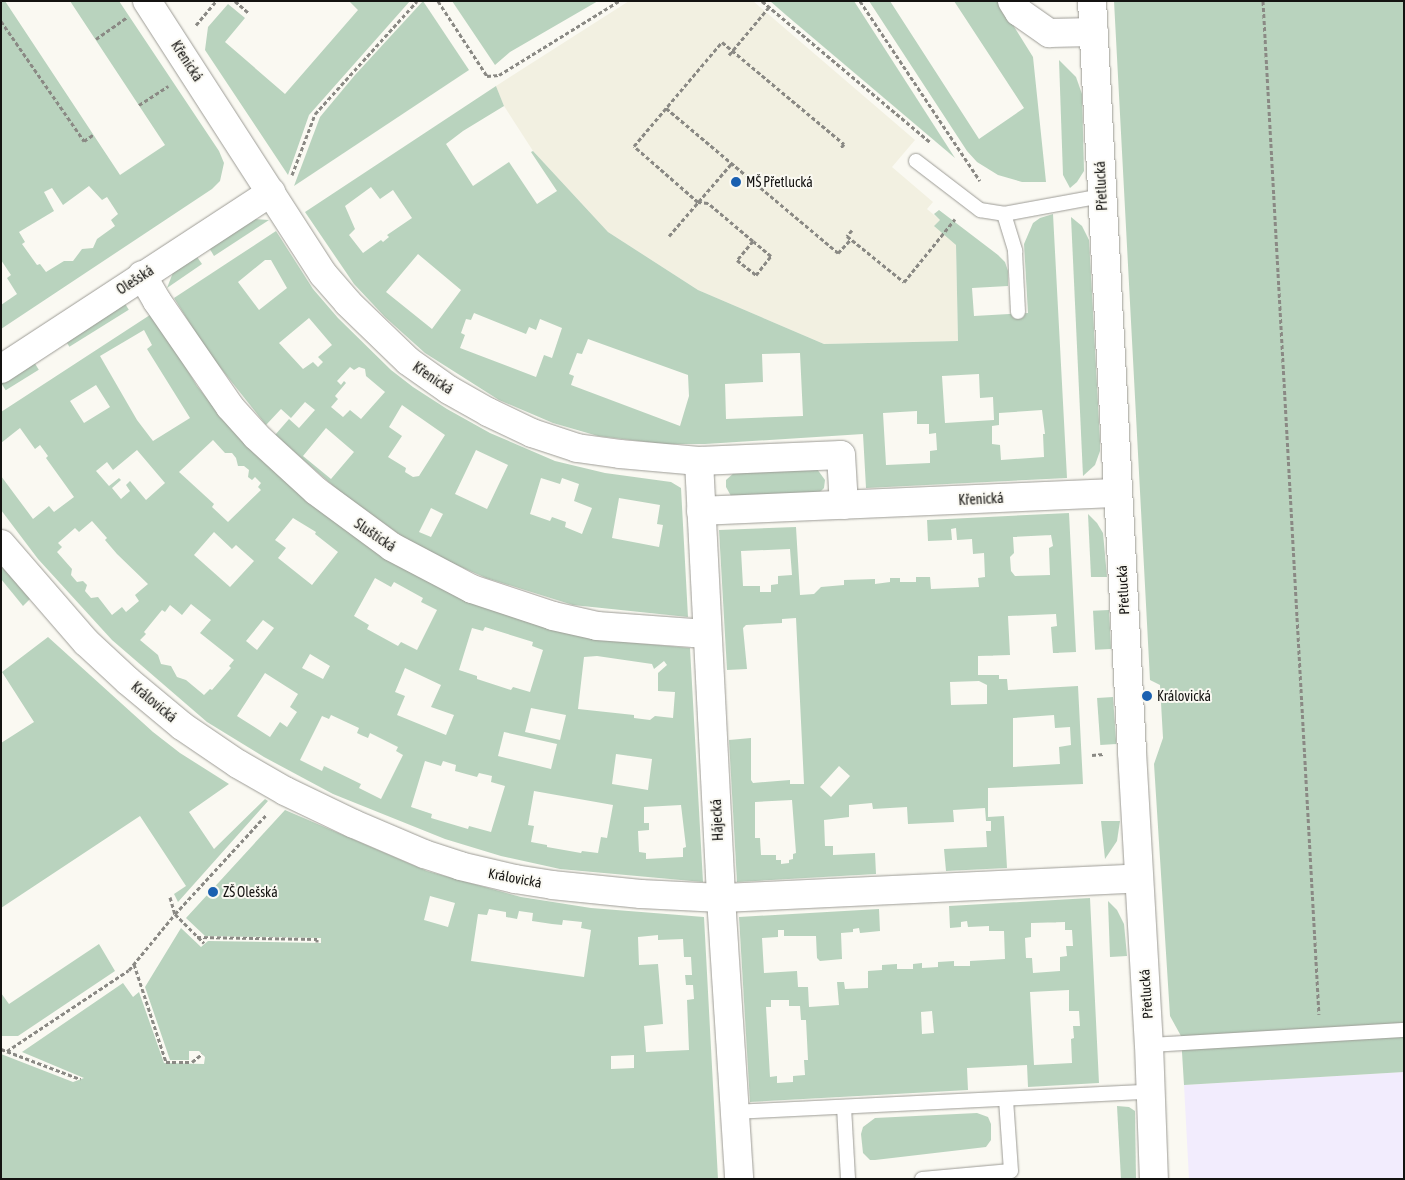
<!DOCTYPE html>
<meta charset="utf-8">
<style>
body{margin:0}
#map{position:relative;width:1405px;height:1180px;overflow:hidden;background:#faf9f2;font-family:"Asap Condensed",sans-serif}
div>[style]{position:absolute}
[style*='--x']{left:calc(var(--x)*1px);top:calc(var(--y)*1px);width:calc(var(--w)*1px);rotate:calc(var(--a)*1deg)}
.industrial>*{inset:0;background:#f2ecfd}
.built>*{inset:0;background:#f2f0e1}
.green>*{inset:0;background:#b9d3be;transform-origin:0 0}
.path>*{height:3px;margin-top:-1.5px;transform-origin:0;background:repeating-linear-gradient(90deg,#8a8984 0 4px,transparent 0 6.5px)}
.roads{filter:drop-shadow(0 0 1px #9d9c96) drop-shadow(0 0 1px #9d9c96)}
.service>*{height:14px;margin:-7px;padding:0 7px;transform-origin:7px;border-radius:7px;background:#fff}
.minor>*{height:28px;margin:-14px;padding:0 14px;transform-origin:14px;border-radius:14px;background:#fff}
.tertiary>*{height:28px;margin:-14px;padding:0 14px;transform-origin:14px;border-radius:14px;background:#fff}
.dots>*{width:14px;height:14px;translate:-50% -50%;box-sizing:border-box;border:2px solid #faf9f2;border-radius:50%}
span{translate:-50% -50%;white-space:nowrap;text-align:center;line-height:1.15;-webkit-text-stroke:4px #faf9f2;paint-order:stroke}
.street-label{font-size:14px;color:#141311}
.poi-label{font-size:14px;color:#141311}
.left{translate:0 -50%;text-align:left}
.frame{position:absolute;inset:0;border:2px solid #141311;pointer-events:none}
</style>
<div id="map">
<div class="industrial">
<div style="clip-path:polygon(1404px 1072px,1404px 1179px,1189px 1179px,1184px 1085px)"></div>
</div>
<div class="built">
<div style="clip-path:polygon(629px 1px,753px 1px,915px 140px,892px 167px,933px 202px,927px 209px,940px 220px,956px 245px,958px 341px,824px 344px,698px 290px,608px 232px,533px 151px,504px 106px,496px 86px)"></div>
</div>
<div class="green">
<div style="clip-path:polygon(evenodd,1px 1px,5px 1px,120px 175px,165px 145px,70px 1px,119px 1px,219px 151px,224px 163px,220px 181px,212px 189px,1px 329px,1px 305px,17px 294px,7px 278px,11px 275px,1px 260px,1px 1px,89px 186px,102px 200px,107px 197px,118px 214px,111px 220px,115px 226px,97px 239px,93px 248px,82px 249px,73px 261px,64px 261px,46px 272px,40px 264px,37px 265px,22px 244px,25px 242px,19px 232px,54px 211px,44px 192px,52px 188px,63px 205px,89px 186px)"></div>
<div style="clip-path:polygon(349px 1px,410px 1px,309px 115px,288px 175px,205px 50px,208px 27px,228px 4px,245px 18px,225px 42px,285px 94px,358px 10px)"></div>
<div style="clip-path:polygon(423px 1px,469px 70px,294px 186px,320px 117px,355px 75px)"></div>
<div style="clip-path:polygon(452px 1px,598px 1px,510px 52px,495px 65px)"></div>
<div style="clip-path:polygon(770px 1px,854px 1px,955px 158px,786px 15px)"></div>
<div style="clip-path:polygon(869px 1px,890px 1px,979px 139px,1024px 108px,954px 1px,998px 1px,1033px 57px,1046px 182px,1022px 182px,998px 175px,977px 162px,967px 151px)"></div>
<div style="clip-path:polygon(1114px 1px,1404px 1px,1404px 1072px,1184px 1085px,1181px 1036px,1170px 1016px,1154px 764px,1163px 738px,1160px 685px,1150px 680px)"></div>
<div style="clip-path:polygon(1059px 60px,1076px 77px,1082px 94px,1084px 171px,1077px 182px,1070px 188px,1063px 175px)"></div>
<div style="clip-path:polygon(evenodd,496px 86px,504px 106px,463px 131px,446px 144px,473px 186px,509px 162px,537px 204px,557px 191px,531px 152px,533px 151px,608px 232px,698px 290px,824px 344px,958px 341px,956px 245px,934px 226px,940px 220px,934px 214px,939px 210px,998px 255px,1005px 262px,1008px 271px,1008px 286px,972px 288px,974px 316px,1028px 313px,1024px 244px,1033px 223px,1040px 218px,1053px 214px,1067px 478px,866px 488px,863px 434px,705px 444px,663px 444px,598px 436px,553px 423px,499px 400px,425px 353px,385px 317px,354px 284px,305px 212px,496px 86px,371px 187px,380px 199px,393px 190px,412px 218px,387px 235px,389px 237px,383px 242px,381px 240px,363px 253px,349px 235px,355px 229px,345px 206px,371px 187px,496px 86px,418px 254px,461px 290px,432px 329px,386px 292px,418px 254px,496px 86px,474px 313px,526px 334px,529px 327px,536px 330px,540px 319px,562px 328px,552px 358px,544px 355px,536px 377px,460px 348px,465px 335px,461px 333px,466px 319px,471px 320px,474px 313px,496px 86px,588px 339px,688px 375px,689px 396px,680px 426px,571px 385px,574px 376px,569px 374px,577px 353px,582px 354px,588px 339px,496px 86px,800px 353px,803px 416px,726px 419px,725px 384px,763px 382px,762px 354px,800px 353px,496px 86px,979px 374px,980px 398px,993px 397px,994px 420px,945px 423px,942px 376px,979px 374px,496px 86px,1042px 410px,1045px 434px,1043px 434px,1044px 457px,1001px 460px,1000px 445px,992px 444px,992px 426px,999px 425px,999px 413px,1042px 410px,496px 86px,917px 411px,917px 424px,929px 424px,929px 434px,936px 433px,937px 450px,930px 451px,930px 463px,886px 465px,883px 413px,917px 411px)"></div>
<div style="clip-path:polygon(1071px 217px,1082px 226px,1089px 240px,1100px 441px,1100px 451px,1095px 465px,1083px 476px)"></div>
<div style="clip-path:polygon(254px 219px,269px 220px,214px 256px,208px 246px)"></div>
<div style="clip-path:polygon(evenodd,276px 231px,313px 289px,338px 318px,391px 370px,413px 387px,447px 409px,490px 433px,555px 461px,605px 473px,671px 482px,681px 488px,688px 617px,573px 605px,486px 578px,445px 560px,411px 543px,339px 491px,275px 435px,289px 419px,299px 428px,315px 410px,305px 402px,291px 418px,281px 409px,266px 425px,207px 351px,174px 298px,276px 231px,265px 260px,271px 260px,287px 288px,259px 310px,238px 282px,265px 260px,276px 231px,309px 318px,332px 345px,318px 357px,323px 362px,318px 367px,313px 362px,303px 369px,279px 343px,309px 318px,276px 231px,350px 367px,354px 370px,359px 367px,365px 369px,366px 376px,385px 392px,361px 419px,350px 410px,343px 417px,331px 407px,338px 399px,335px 396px,346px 383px,344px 381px,341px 385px,337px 381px,350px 367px,276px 231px,402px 405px,445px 435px,419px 476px,413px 477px,405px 472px,406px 468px,388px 457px,402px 436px,389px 427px,402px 405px,276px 231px,326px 428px,354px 452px,331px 479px,303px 456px,326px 428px,276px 231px,476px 450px,508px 465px,487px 509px,455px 494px,476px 450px,276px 231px,541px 478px,560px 484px,562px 478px,579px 484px,574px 501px,592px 508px,582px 534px,565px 527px,566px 522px,552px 517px,550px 521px,530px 514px,541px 478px,276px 231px,619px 498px,660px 505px,657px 524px,663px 525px,659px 547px,612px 538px,619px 498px,276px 231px,431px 508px,443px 514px,431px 537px,419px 532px,431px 508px)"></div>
<div style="clip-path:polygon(195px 254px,202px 264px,167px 288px,174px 270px)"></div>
<div style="left:124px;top:302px;width:9px;height:70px;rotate:58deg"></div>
<div style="clip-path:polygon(evenodd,153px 313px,197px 386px,218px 412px,331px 517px,626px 642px,690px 648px,703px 882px,560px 869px,501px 856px,445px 839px,333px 794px,264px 757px,207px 722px,112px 640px,38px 559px,1px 510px,1px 476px,33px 519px,49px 506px,54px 512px,74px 497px,46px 458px,48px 456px,40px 445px,35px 449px,20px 428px,1px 443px,1px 412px,153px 313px,144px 330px,152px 345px,147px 349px,190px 418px,153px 441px,137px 420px,100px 356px,144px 330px,153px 313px,96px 385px,110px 407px,84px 423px,70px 401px,96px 385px,153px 313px,213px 440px,225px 453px,232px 453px,236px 458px,238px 466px,244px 466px,249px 470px,248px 477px,252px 480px,255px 477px,261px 483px,258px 487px,261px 490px,228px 522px,212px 507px,214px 504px,179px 472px,213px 440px,153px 313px,137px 450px,165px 483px,146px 500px,130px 481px,126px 485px,130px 491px,121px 499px,112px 488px,121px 480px,119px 478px,109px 486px,96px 471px,107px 462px,113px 470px,137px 450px,153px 313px,293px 518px,316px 532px,315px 534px,338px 552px,312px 585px,278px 558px,286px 548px,275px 540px,293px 518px,153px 313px,92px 521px,107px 538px,105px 540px,117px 554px,148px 584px,135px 595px,139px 601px,126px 612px,122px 607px,112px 615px,98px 597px,91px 598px,85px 591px,87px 585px,83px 581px,77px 582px,71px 575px,72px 569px,57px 552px,62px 547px,58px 543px,75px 528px,79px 532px,92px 521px,153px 313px,214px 532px,232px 549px,236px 545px,254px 561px,230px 587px,194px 555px,214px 532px,153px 313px,375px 578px,391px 587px,394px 582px,423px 598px,421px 602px,437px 610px,417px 650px,401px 642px,398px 646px,367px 629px,369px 625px,354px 616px,375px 578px,153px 313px,191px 604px,211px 620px,200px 633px,234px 660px,229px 666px,231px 668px,212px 690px,210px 689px,204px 695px,186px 680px,177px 677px,171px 666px,161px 664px,158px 655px,140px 640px,146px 634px,144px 632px,162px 610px,165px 612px,170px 605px,182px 615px,191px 604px,153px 313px,263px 620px,274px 628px,257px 650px,246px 641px,263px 620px,153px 313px,485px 627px,533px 642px,532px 646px,543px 650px,530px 692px,513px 687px,511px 690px,477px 679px,477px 676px,459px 670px,472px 628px,483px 631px,485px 627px,153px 313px,310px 654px,330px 666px,323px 679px,302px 668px,310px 654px,153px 313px,597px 656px,652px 664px,654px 669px,664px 661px,667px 665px,658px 673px,658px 691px,675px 692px,673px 718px,655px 716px,650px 720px,634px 718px,634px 715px,578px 709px,584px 657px,597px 656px,153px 313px,405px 668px,441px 685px,431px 707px,454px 715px,446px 735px,397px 715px,405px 696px,395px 692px,405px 668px,153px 313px,265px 673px,298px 694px,290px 707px,297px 712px,287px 727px,280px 722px,270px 737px,237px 716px,265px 673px,153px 313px,531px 708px,566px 715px,560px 740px,525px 732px,531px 708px,153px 313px,331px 715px,359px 728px,357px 733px,361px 735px,368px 738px,370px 733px,398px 747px,396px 751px,403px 755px,381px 799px,359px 788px,361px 784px,324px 766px,322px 771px,300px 760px,322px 716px,329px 719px,331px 715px,153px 313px,504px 732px,557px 744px,551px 769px,498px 756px,504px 732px,153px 313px,616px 754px,652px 759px,648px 790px,612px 784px,616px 754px,153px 313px,425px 761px,441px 766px,443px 761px,456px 765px,455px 771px,477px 777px,479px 773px,492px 776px,491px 782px,505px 786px,491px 832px,469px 826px,468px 829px,431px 818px,432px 814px,411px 807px,425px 761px,153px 313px,534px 791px,613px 805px,607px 838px,601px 837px,598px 853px,582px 851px,581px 853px,547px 847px,547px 845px,531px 842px,534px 826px,528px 825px,534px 791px,153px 313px,681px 805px,686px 847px,683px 848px,683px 857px,646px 859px,646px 853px,639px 852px,638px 831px,649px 830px,649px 823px,644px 823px,644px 807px,681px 805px)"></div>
<div style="left:34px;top:362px;width:9px;height:39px;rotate:58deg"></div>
<div style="clip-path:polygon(817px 469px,825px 480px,824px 488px,818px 494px,731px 496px,726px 487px,726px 480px,735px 472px)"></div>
<div style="clip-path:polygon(evenodd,1069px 513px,1076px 652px,1053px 653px,1051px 627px,1057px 626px,1056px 614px,1008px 616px,1010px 655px,978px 656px,978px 675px,999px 675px,999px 679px,1007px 679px,1008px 690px,1078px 686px,1083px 784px,988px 788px,988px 817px,1004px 816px,1007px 868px,946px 871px,944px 849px,987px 847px,986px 831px,991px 831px,991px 821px,986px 821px,985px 808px,953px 810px,954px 822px,908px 824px,907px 807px,873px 809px,872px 803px,849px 805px,849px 817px,824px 820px,825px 846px,833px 846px,833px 855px,875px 853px,876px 874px,737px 882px,729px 740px,751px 738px,751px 780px,753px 783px,790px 780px,790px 784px,804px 784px,796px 618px,782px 619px,782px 623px,746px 625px,743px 628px,747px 669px,727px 670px,719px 530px,796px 527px,800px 595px,814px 594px,821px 587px,844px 585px,844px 580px,875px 579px,875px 584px,890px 582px,890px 578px,900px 578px,900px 582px,916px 582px,916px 577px,930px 577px,931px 589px,979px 587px,978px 578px,985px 577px,984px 553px,973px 554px,972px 539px,957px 540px,956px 528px,951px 529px,952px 540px,928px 541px,927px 520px,1069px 513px,1051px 535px,1053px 546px,1049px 548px,1050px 575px,1015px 576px,1011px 571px,1010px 557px,1014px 553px,1013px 537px,1051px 535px,1069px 513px,790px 549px,792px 575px,778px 576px,778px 584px,771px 585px,771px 592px,760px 592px,760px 586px,743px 586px,741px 551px,790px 549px,1069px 513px,979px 681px,987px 685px,987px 704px,951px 705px,950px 682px,979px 681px,1069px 513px,1054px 715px,1055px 728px,1070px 727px,1071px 745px,1059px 747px,1060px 764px,1013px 767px,1013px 718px,1054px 715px,1069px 513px,839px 766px,850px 776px,831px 797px,820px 787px,839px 766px,1069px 513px,792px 800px,796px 853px,793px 854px,793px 859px,789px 860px,789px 863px,781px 864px,781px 860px,776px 860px,776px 855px,761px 855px,760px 838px,755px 838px,755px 802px,792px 800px)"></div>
<div style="clip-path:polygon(1088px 514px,1097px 523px,1103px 533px,1107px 577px,1091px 577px)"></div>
<div style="clip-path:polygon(1px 562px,31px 598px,23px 606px,1px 579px)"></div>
<div style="left:1109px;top:610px;width:39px;height:16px;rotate:87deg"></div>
<div style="clip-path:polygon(48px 637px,153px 732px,180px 753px,229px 784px,189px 812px,214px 849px,265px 799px,268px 801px,178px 902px,174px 894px,186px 886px,140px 816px,1px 908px,1px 743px,34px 722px,2px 672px)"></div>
<div style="left:1113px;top:697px;width:47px;height:16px;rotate:86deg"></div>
<div style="clip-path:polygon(evenodd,285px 810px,427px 871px,521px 897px,591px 908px,704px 917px,718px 1179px,1px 1179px,1px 1054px,73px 1082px,84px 1078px,22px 1052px,123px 983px,133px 997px,139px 992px,164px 1063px,204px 1064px,205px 1057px,199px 1051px,189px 1051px,189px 1060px,170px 1060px,145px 987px,181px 928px,201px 947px,208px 941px,321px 943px,321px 938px,205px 936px,186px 918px,285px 810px,430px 896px,455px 903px,448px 927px,424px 920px,430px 896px,285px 810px,489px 909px,506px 912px,506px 917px,517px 919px,519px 911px,533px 913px,532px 921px,552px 924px,562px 925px,563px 920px,582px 922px,581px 928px,591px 930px,584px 977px,471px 961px,478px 914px,487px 915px,489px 909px,285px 810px,658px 935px,658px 940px,683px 939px,684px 957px,691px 957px,692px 975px,685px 975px,686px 985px,693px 985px,694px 999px,687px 1000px,689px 1050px,646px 1052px,644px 1026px,663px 1024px,662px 1011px,658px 964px,639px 965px,638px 937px,658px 935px,285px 810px,634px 1055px,634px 1068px,611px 1069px,611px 1056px,634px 1055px)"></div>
<div style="clip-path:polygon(1101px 821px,1120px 821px,1117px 841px,1105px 859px)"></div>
<div style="clip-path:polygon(evenodd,1090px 898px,1099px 1083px,1028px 1087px,1027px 1065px,967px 1068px,968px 1090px,750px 1102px,739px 917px,879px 909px,880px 931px,860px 933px,859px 928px,853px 929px,853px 932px,841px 933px,842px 959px,820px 961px,817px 958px,816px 936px,784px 936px,784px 930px,778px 930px,778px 937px,762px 938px,764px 973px,797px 971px,798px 987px,808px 987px,809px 1007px,839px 1005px,837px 982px,844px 982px,845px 989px,868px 988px,868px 971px,882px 970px,882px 965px,897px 964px,897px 969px,913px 969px,913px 964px,922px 963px,922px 968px,938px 967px,938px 962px,954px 961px,954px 966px,970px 966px,970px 961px,1005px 959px,1004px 931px,989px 931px,989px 926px,968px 927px,967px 921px,961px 922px,961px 927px,950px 928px,949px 906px,1090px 898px,1065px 922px,1065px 930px,1072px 930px,1073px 946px,1066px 946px,1067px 956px,1060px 957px,1060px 971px,1033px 973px,1032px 958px,1026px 958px,1025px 938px,1031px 937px,1031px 923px,1065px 922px,1090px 898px,1069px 990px,1069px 1011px,1079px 1011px,1080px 1026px,1073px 1026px,1074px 1038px,1071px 1039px,1072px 1063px,1034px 1065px,1030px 992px,1069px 990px,1090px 898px,789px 1000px,789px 1006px,800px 1006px,801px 1020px,806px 1020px,808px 1060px,804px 1060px,805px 1075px,793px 1076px,793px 1082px,777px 1083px,777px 1076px,770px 1077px,766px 1007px,771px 1007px,771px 1000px,789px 1000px,1090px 898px,932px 1011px,934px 1033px,922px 1034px,921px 1012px,932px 1011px)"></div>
<div style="clip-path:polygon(1108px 901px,1117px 910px,1124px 924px,1127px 956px,1110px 957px)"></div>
<div style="clip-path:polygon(99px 944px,115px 971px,18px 1036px,1px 1036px,1px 993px,9px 1004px)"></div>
<div style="clip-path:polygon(1117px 1106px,1129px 1107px,1135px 1111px,1136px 1179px,1121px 1179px)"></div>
<div style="clip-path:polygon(977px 1113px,988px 1117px,991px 1124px,991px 1140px,986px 1147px,875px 1160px,870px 1160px,863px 1153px,861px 1134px,863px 1127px,875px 1118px)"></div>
</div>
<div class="path">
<div style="--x:235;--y:1;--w:18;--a:41"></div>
<div style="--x:438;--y:1;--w:90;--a:56.8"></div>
<div style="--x:487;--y:76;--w:12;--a:-5"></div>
<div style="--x:499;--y:75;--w:141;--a:-31.7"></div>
<div style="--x:762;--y:1;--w:219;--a:40"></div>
<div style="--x:860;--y:1;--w:216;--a:56.3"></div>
<div style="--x:1263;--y:1;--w:1015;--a:86.84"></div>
<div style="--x:1;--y:21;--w:146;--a:55.3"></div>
<div style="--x:84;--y:141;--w:11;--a:-34"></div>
<div style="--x:196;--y:25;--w:31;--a:-50"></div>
<div style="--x:96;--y:39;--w:37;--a:-35"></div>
<div style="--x:729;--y:55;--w:62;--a:-50.2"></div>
<div style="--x:139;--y:105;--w:35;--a:-33"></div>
<div style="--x:666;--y:108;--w:225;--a:40.1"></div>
<div style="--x:838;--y:253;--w:19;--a:-47"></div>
<div style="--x:292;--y:175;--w:65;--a:-69.3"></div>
<div style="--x:315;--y:114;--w:152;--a:-47.9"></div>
<div style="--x:852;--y:230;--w:8;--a:130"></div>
<div style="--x:847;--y:236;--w:73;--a:38.9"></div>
<div style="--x:904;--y:282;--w:81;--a:-51"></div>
<div style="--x:669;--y:236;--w:96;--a:-49.2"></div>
<div style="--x:753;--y:241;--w:25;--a:130"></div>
<div style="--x:737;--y:260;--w:24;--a:38"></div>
<div style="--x:756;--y:275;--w:24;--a:-52"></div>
<div style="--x:771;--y:256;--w:23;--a:-140"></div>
<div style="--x:753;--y:241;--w:59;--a:-139.8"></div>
<div style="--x:708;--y:203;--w:10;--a:-174"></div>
<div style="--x:698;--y:202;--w:85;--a:-138.8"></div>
<div style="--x:634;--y:146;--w:136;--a:-49.8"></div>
<div style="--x:722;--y:42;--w:159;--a:39.9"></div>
<div style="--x:844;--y:144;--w:6;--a:129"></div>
<div style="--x:1092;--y:755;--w:12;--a:-5"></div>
<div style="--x:170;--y:897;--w:18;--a:74"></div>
<div style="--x:175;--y:914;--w:41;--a:45"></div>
<div style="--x:197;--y:937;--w:120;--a:1"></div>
<div style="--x:317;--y:939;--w:3;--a:90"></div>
<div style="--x:134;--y:964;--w:103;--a:71.9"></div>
<div style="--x:166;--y:1062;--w:26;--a:0"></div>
<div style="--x:192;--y:1062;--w:13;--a:-39"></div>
<div style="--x:1;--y:1049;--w:85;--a:20.8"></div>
<div style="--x:7;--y:1051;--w:146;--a:-33.6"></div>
<div style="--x:129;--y:970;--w:72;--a:-50.6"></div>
<div style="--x:175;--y:914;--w:136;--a:-47.4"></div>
</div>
<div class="roads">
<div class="service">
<div style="--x:916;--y:161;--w:81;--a:37.4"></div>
<div style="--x:980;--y:210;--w:24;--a:9"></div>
<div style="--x:1004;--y:214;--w:100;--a:-10.4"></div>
<div style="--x:1004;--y:214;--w:39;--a:73"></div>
<div style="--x:1015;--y:251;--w:61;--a:87.2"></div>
<div style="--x:1149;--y:1045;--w:255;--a:-3.4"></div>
<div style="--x:844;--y:1107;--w:72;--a:86.8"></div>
<div style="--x:735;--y:1112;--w:416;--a:-2.8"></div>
<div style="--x:922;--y:1179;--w:89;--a:-5.1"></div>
<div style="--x:1011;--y:1171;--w:72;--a:-94"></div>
</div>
<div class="minor">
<div style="--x:147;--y:1;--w:325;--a:57.2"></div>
<div style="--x:323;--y:274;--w:38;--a:49"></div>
<div style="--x:348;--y:303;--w:83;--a:44"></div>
<div style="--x:408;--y:361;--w:50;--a:35.3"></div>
<div style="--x:449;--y:390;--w:45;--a:29.4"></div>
<div style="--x:488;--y:412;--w:49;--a:25.5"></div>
<div style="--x:532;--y:433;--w:47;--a:18.4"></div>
<div style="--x:577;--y:448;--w:43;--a:7.9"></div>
<div style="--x:620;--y:454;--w:79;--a:5.1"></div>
<div style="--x:699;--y:461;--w:142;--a:-2.4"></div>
<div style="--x:841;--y:455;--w:50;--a:86.6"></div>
<div style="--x:1012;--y:1;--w:13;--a:58"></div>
<div style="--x:1019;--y:12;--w:37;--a:35"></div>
<div style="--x:1049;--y:33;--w:45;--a:-1.3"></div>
<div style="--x:142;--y:275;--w:30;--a:60"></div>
<div style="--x:157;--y:301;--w:129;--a:55.4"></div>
<div style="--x:230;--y:407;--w:39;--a:48"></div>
<div style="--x:256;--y:436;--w:81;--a:42.5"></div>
<div style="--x:316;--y:491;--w:94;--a:36.4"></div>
<div style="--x:392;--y:547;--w:90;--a:27.7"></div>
<div style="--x:472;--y:589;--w:85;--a:18.4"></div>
<div style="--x:553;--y:616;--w:45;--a:12.8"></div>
<div style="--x:597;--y:626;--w:110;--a:4.2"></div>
<div style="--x:1;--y:369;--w:323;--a:-33.2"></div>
<div style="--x:699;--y:461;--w:438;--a:87.1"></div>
<div style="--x:721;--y:898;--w:282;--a:86.3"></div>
<div style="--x:701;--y:511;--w:417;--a:-2.5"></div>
<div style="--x:1;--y:544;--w:130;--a:49.1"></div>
<div style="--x:86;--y:642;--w:57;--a:42.9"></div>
<div style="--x:128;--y:681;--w:70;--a:39.8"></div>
<div style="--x:182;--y:726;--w:68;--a:34.2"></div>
<div style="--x:238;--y:764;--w:54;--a:29.9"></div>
<div style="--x:285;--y:791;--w:76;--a:25.6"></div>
<div style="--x:354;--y:824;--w:76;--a:23.2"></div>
<div style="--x:424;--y:854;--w:38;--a:18"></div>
<div style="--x:460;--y:866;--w:57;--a:13.3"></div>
<div style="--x:515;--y:879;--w:37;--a:9"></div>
<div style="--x:552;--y:885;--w:89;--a:5.8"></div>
<div style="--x:641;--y:894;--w:80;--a:2.9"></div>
<div style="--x:721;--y:898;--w:418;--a:-2.7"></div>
</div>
<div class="tertiary">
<div style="--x:1092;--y:1;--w:752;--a:86.95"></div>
<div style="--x:1132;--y:752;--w:293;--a:86.7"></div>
<div style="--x:1149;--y:1045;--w:134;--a:87.9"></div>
</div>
</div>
<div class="dots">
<div style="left:736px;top:182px;background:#1a60b0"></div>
<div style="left:1147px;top:696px;background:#1a60b0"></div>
<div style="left:213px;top:892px;background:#1a60b0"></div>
</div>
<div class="street-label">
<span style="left:187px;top:61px;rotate:57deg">Křenická</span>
<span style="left:1101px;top:186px;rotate:-93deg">Přetlucká</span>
<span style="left:135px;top:280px;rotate:-33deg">Olešská</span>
<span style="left:433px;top:378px;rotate:34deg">Křenická</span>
<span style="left:981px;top:499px;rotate:-3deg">Křenická</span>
<span style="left:375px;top:535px;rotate:34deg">Sluštická</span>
<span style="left:1123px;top:590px;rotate:-93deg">Přetlucká</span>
<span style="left:154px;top:702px;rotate:40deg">Královická</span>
<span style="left:717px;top:820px;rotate:-93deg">Hájecká</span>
<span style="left:515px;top:878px;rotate:11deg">Královická</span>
<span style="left:1146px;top:994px;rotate:-94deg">Přetlucká</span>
</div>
<div class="poi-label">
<span class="left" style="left:746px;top:182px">MŠ Přetlucká</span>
<span class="left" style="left:1157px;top:696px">Královická</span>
<span class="left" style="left:223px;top:892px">ZŠ Olešská</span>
</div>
<div class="frame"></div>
</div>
